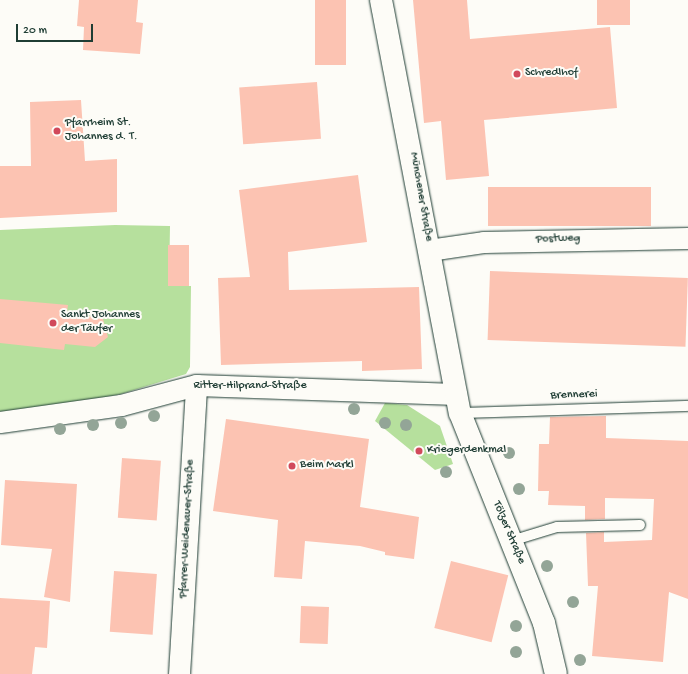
<!DOCTYPE html>
<meta charset="utf-8">
<style>
body{margin:0}
#map{position:relative;width:688px;height:674px;overflow:hidden;background:#fdfcf7;font-family:"Gochi Hand",sans-serif}
div>[style]{position:absolute}
[style*='--x']{left:calc(var(--x)*1px);top:calc(var(--y)*1px);width:calc(var(--w)*1px);rotate:calc(var(--a)*1deg)}
.green>*{inset:0;background:#b6e09d}
.building>*{inset:0;background:#fcc3b2;transform-origin:0 0}
.roads{filter:drop-shadow(0 0 1px #1f3d34) drop-shadow(0 0 1px #1f3d34)}
.service>*{height:10px;margin:-5px;padding:0 5px;transform-origin:5px;border-radius:5px;background:#fdfcf7}
.minor>*{height:21px;margin:-10.5px;padding:0 10.5px;transform-origin:10.5px;border-radius:10.5px;background:#fdfcf7}
.secondary>*{height:22px;margin:-11px;padding:0 11px;transform-origin:11px;border-radius:11px;background:#fdfcf7}
.trees>*{width:12px;height:12px;margin:-6px;border-radius:50%;background:#93a597}
.dots>*{width:11px;height:11px;translate:-50% -50%;box-sizing:border-box;border:2px solid #fdfcf7;border-radius:50%}
span{translate:-50% -50%;white-space:nowrap;text-align:center;line-height:1.15;-webkit-text-stroke:4px #fdfcf7;paint-order:stroke}
.poi-label{font-size:12px;color:#1f3d34}
.left{translate:0 -50%;text-align:left}
.street-label{font-size:12px;color:#1f3d34}
.scale{position:absolute;left:16px;top:24px;width:77px;height:18px;box-sizing:border-box;border:2px solid #1f3d34;border-top:0;padding-left:5px;font-size:12px;line-height:14px;white-space:nowrap;color:#1f3d34;-webkit-text-stroke:3px #fdfcf7;paint-order:stroke}
</style>
<div id="map">
<div class="green">
<div style="clip-path:polygon(115px 225px,170px 226px,169px 286px,191px 286px,190px 367px,186px 374px,121px 394px,56px 408px,0 413px,0 230px)"></div>
<div style="clip-path:polygon(385px 403px,407px 405px,440px 426px,453px 464px,435px 470px,375px 421px)"></div>
</div>
<div class="building">
<div style="clip-path:polygon(79px 0,138px 0,136px 22px,143px 23px,140px 54px,83px 50px,84px 27px,77px 26px)"></div>
<div style="left:315px;top:0;width:31px;height:65px"></div>
<div style="clip-path:polygon(413px 0,467px 0,470px 39px,610px 27px,617px 108px,484px 120px,489px 176px,446px 180px,441px 121px,424px 123px)"></div>
<div style="left:597px;top:0;width:33px;height:25px"></div>
<div style="left:317px;top:82px;width:57px;height:78px;rotate:86deg"></div>
<div style="clip-path:polygon(81px 100px,85px 161px,117px 159px,117px 212px,0 218px,0 166px,31px 166px,30px 102px)"></div>
<div style="clip-path:polygon(358px 175px,367px 242px,288px 252px,289px 290px,419px 287px,422px 369px,362px 371px,362px 361px,221px 365px,218px 278px,250px 277px,239px 190px)"></div>
<div style="left:488px;top:187px;width:163px;height:39px"></div>
<div style="left:168px;top:245px;width:21px;height:41px"></div>
<div style="left:490px;top:271px;width:198px;height:69px;rotate:2deg"></div>
<div style="clip-path:polygon(0 299px,68px 305px,67px 312px,103px 319px,108px 337px,95px 347px,65px 344px,64px 350px,0 343px)"></div>
<div style="clip-path:polygon(606px 416px,606px 438px,688px 441px,688px 599px,669px 592px,663px 662px,592px 656px,598px 586px,588px 586px,586px 533px,604px 532px,604px 542px,652px 540px,654px 499px,605px 498px,605px 519px,585px 520px,585px 506px,548px 505px,549px 491px,538px 491px,539px 444px,549px 444px,550px 417px)"></div>
<div style="clip-path:polygon(226px 419px,369px 439px,360px 507px,419px 517px,414px 559px,385px 555px,385px 552px,360px 546px,305px 541px,302px 579px,274px 577px,278px 520px,213px 511px)"></div>
<div style="left:122px;top:458px;width:39px;height:60px;rotate:4deg"></div>
<div style="clip-path:polygon(5px 480px,77px 484px,70px 602px,44px 597px,52px 549px,1px 545px)"></div>
<div style="left:451px;top:561px;width:59px;height:69px;rotate:14deg"></div>
<div style="left:114px;top:571px;width:43px;height:61px;rotate:4deg"></div>
<div style="clip-path:polygon(0 598px,50px 601px,47px 648px,35px 647px,32px 674px,0 674px)"></div>
<div style="left:301px;top:606px;width:28px;height:37px;rotate:2deg"></div>
</div>
<div class="roads">
<div class="service">
<div style="--x:460;--y:413;--w:228;--a:-1.8"></div>
<div style="--x:511;--y:541;--w:48;--a:-16.9"></div>
<div style="--x:557;--y:527;--w:83;--a:-1.4"></div>
</div>
<div class="minor">
<div style="--x:429;--y:250;--w:56;--a:-8.3"></div>
<div style="--x:484;--y:242;--w:204;--a:-1.1"></div>
<div style="--x:0;--y:422;--w:122;--a:-8"></div>
<div style="--x:121;--y:405;--w:78;--a:-14.9"></div>
<div style="--x:196;--y:385;--w:260;--a:2"></div>
<div style="--x:179;--y:674;--w:289;--a:-86.6"></div>
</div>
<div class="secondary">
<div style="--x:381;--y:0;--w:420;--a:79.2"></div>
<div style="--x:460;--y:413;--w:226;--a:68.2"></div>
<div style="--x:544;--y:623;--w:52;--a:76.8"></div>
</div>
</div>
<div class="trees">
<div style="left:354px;top:409px"></div>
<div style="left:154px;top:416px"></div>
<div style="left:121px;top:423px"></div>
<div style="left:385px;top:423px"></div>
<div style="left:93px;top:425px"></div>
<div style="left:406px;top:425px"></div>
<div style="left:60px;top:429px"></div>
<div style="left:509px;top:453px"></div>
<div style="left:446px;top:472px"></div>
<div style="left:519px;top:489px"></div>
<div style="left:547px;top:566px"></div>
<div style="left:573px;top:602px"></div>
<div style="left:516px;top:626px"></div>
<div style="left:516px;top:652px"></div>
<div style="left:580px;top:660px"></div>
</div>
<div class="dots">
<div style="left:517px;top:74px;background:#d1495b"></div>
<div style="left:57px;top:131px;background:#d1495b"></div>
<div style="left:53px;top:323px;background:#d1495b"></div>
<div style="left:419px;top:451px;background:#d1495b"></div>
<div style="left:292px;top:466px;background:#d1495b"></div>
</div>
<div class="poi-label">
<span class="left" style="left:525px;top:74px">Schredlhof</span>
<span class="left" style="left:65px;top:131px">Pfarrheim St.<br>Johannes d. T.</span>
<span class="left" style="left:61px;top:323px">Sankt Johannes<br>der Täufer</span>
<span class="left" style="left:427px;top:451px">Kriegerdenkmal</span>
<span class="left" style="left:300px;top:466px">Beim Markl</span>
</div>
<div class="street-label">
<span style="left:420px;top:197px;rotate:80deg">Münchener Straße</span>
<span style="left:558px;top:240px;rotate:-2deg">Postweg</span>
<span style="left:250px;top:387px">Ritter-Hilprand-Straße</span>
<span style="left:574px;top:396px;rotate:-2deg">Brennerei</span>
<span style="left:188px;top:529px;rotate:-87deg">Pfarrer-Weidenauer-Straße</span>
<span style="left:508px;top:533px;rotate:67deg">Tölzer Straße</span>
</div>
<div class="scale">20 m</div>
</div>
